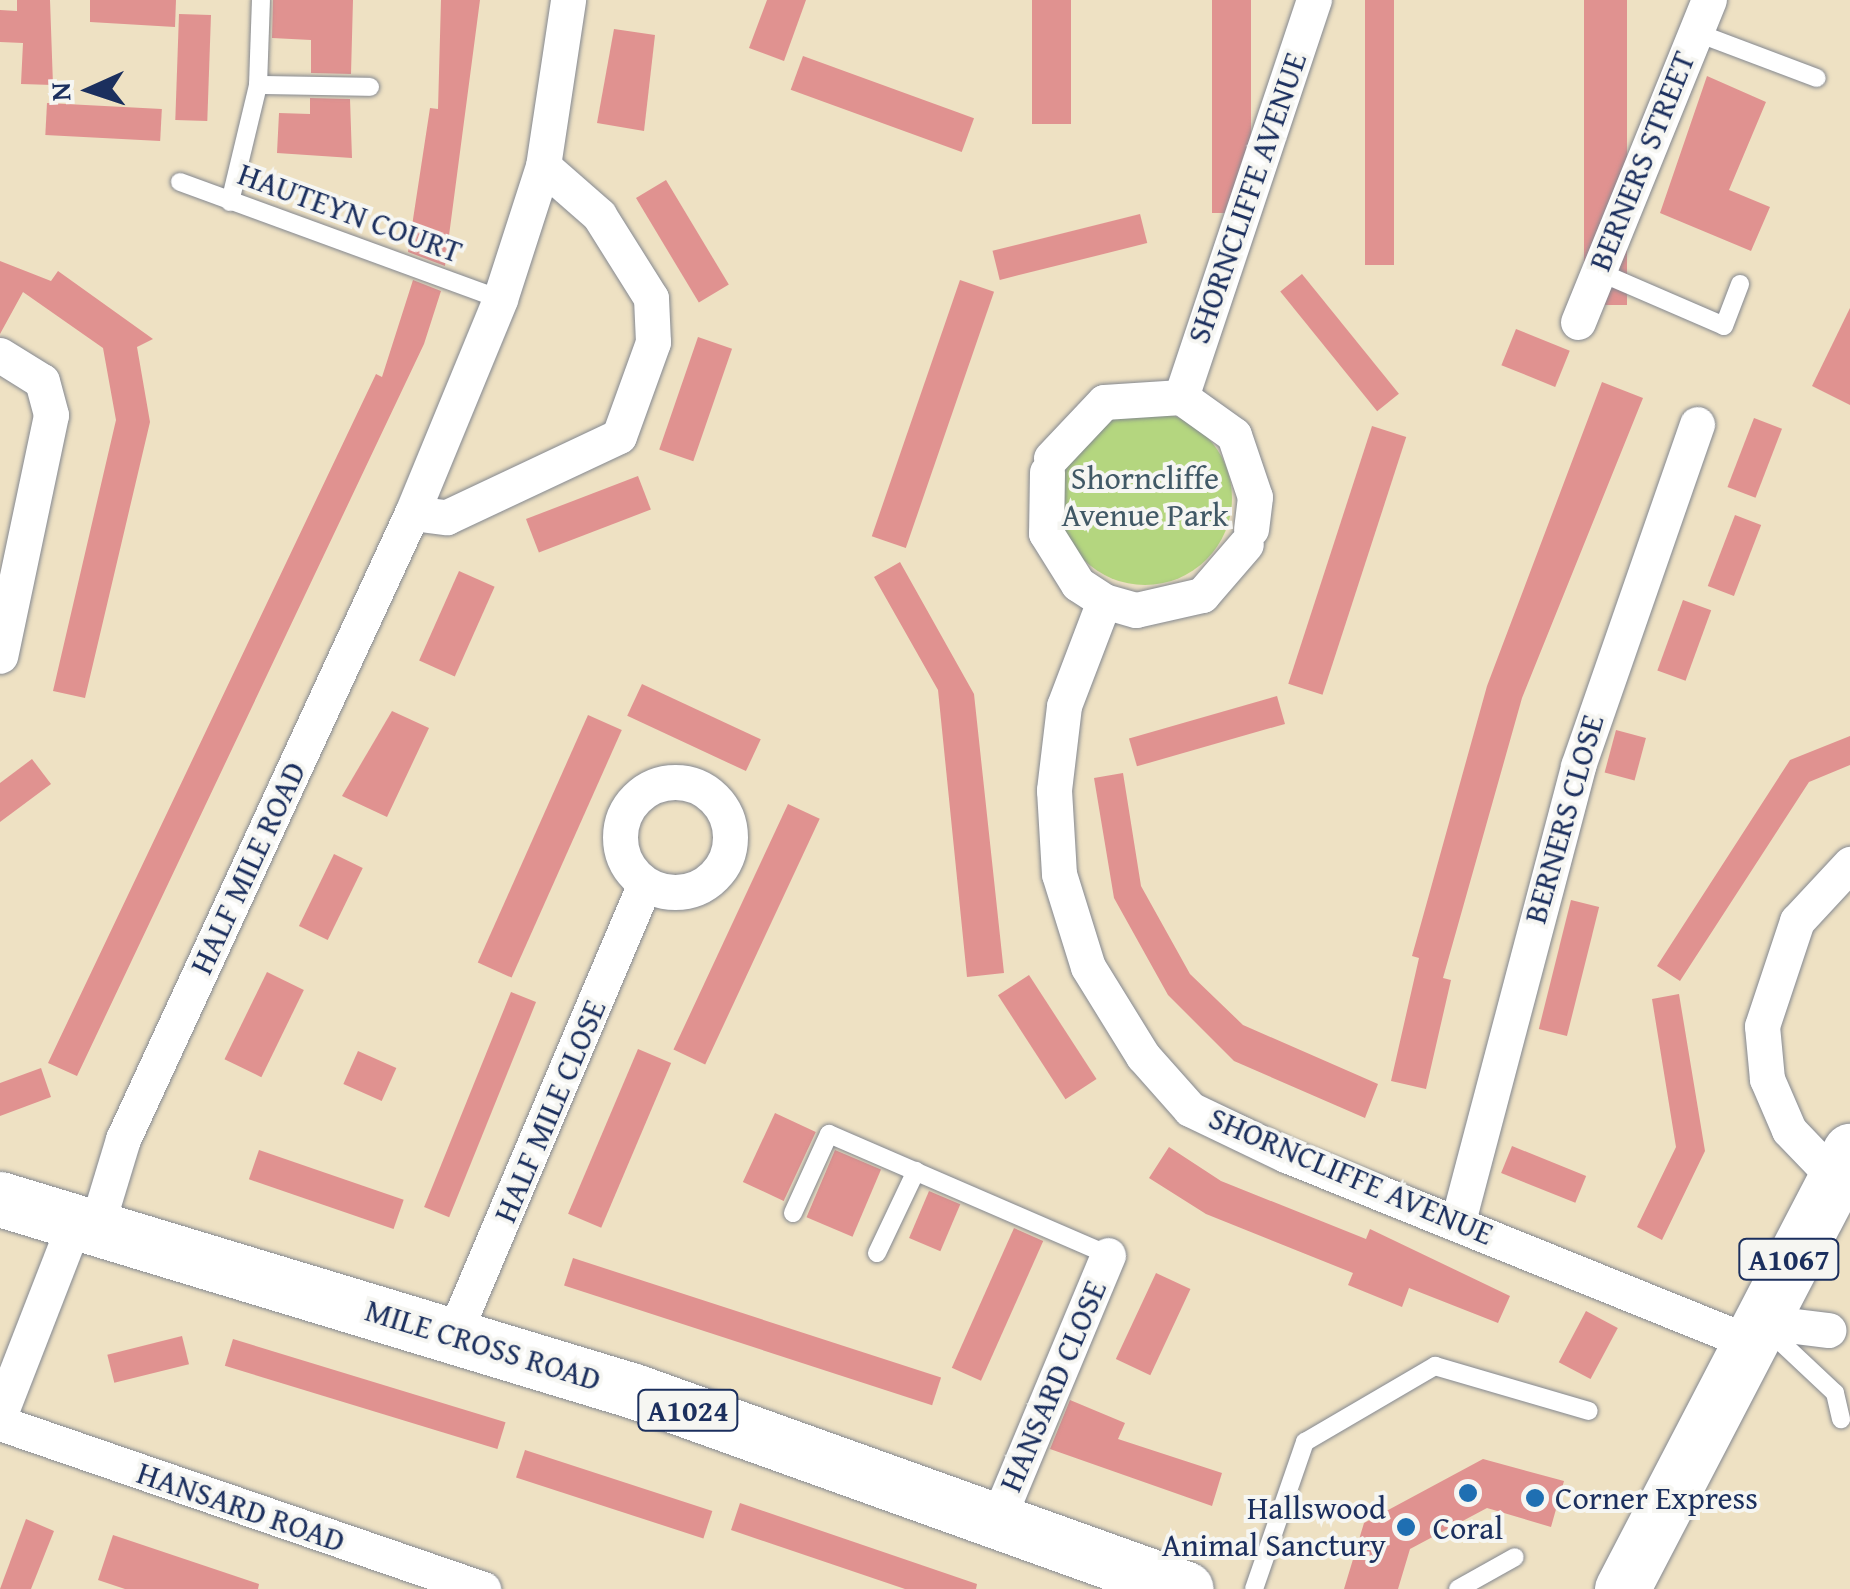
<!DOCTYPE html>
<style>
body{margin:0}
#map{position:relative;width:1850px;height:1589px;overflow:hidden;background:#eee1c3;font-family:"Gentium Book Plus",serif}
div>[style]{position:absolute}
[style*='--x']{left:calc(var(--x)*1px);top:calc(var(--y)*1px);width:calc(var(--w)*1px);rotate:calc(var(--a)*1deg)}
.green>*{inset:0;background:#b4d67f}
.round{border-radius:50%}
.building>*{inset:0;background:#e09290;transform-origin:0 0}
.roads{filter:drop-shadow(0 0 2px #848890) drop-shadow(0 0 2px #848890)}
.lane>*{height:18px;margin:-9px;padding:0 9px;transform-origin:9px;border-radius:9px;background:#fff}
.street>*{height:35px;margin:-17.5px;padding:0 17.5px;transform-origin:17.5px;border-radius:17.5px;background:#fff}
.street>.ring{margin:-17.5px;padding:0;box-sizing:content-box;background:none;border:35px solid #fff;border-radius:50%}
.primary>*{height:55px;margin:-27.5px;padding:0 27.5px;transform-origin:27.5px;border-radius:27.5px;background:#fff}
.dots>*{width:28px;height:28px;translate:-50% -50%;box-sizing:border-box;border:5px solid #f6f6f2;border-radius:50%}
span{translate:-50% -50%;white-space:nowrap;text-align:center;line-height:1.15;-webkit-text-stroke:8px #f6f6f2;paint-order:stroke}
.shield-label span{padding:2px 8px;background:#f6f6f2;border:2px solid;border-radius:8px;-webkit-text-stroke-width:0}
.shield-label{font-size:30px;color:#1b2f5e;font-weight:700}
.street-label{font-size:32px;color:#1b2f5e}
.park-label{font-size:32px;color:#415966}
.poi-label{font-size:32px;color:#1b2f5e}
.left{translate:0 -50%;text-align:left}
.right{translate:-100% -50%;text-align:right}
.north{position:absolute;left:40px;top:40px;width:100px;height:100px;-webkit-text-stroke:8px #f6f6f2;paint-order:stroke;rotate:267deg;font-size:28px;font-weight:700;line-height:40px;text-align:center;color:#1b2f5e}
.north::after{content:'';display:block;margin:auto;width:35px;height:45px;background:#1b2f5e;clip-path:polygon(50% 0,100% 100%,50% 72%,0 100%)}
</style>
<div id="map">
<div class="green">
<div class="round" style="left:1058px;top:411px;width:174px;height:174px"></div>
</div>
<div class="building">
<div style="clip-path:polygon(17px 0,50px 0,53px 85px,21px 84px,23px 43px,0 42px,0 10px,17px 11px)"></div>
<div style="clip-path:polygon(90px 0,176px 0,175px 27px,90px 22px)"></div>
<div style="clip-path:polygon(273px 0,353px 0,351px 74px,311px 73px,311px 40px,272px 38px)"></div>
<div style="clip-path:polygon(441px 0,480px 0,445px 266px,408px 252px,430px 108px,438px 109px)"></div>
<div style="clip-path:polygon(767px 0,806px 0,784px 61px,749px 48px)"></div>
<div style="left:1032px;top:0;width:39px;height:124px"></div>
<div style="left:1212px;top:0;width:39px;height:213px"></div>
<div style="left:1365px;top:0;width:29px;height:265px"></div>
<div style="left:1584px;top:0;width:43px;height:305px"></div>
<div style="left:179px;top:14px;width:32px;height:106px;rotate:2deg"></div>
<div style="clip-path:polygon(614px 29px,655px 35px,644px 131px,597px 123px)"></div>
<div style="left:803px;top:56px;width:182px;height:36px;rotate:20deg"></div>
<div style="clip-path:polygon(1707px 76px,1766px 102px,1729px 190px,1770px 207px,1751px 251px,1660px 213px)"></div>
<div style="clip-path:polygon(310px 98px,350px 99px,352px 158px,277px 153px,279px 113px,310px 114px)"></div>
<div style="left:47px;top:103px;width:115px;height:32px;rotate:3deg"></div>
<div style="left:666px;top:180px;width:122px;height:35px;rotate:59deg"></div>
<div style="left:1140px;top:214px;width:30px;height:152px;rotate:76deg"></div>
<div style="clip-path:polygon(0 261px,51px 281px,58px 271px,153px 339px,137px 347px,150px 422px,85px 698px,53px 691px,116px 420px,103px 348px,23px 292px,0 334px)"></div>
<div style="left:1302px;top:274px;width:154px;height:28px;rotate:51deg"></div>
<div style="clip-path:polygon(413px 280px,441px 291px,424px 344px,77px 1076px,48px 1063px,376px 374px,382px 377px)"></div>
<div style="left:960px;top:280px;width:36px;height:271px;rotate:19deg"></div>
<div style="clip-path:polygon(1850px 308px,1850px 405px,1812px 386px)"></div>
<div style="left:1516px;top:329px;width:58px;height:39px;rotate:22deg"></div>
<div style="left:698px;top:337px;width:36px;height:119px;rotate:19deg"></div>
<div style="clip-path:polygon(1602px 382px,1643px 398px,1522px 698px,1443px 978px,1451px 980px,1426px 1089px,1391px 1081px,1419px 958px,1412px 956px,1487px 686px)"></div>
<div style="left:1754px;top:418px;width:30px;height:74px;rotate:21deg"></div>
<div style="left:1372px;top:426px;width:36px;height:271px;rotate:18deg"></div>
<div style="left:638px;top:476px;width:36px;height:120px;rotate:69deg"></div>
<div style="left:1735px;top:515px;width:28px;height:76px;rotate:21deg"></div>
<div style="clip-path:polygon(900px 562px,974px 694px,1004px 973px,967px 977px,938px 690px,874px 577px)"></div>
<div style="left:459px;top:571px;width:39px;height:98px;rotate:24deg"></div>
<div style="left:1683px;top:600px;width:30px;height:75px;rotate:20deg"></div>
<div style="left:642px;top:684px;width:131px;height:35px;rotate:25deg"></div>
<div style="left:1277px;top:696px;width:29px;height:154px;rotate:74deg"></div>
<div style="clip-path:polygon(392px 711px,429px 728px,387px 817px,342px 796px)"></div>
<div style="left:588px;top:715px;width:37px;height:271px;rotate:24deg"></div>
<div style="left:1616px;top:730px;width:31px;height:44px;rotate:15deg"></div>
<div style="clip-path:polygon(1850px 736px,1850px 765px,1809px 782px,1680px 981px,1657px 966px,1790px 760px)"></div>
<div style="clip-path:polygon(32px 759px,51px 784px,0 822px,0 783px)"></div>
<div style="clip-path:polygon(1123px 773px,1141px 886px,1190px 974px,1243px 1025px,1378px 1084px,1365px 1118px,1234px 1061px,1168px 995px,1114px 898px,1094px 778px)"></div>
<div style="left:788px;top:804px;width:35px;height:271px;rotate:25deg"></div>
<div style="left:334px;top:854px;width:32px;height:80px;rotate:26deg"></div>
<div style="left:1571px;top:900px;width:29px;height:133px;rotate:14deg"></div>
<div style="left:267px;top:972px;width:41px;height:97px;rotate:26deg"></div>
<div style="left:1029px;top:975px;width:124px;height:37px;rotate:57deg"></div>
<div style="left:511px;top:992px;width:27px;height:232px;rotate:22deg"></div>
<div style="clip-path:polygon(1679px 994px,1705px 1151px,1662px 1240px,1637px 1227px,1676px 1147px,1652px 999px)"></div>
<div style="left:638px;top:1049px;width:36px;height:179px;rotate:23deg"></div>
<div style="left:358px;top:1051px;width:42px;height:36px;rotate:24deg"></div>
<div style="clip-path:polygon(41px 1068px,51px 1097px,0 1116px,0 1083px)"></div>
<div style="left:775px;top:1113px;width:45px;height:76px;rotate:25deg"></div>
<div style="left:1512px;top:1146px;width:80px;height:29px;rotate:22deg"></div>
<div style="clip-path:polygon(1169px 1147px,1221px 1181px,1366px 1239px,1370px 1229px,1510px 1296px,1498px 1323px,1409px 1288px,1402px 1307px,1348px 1285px,1353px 1273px,1206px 1214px,1149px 1178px)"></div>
<div style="left:259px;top:1150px;width:153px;height:31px;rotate:19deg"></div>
<div style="left:835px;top:1150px;width:50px;height:73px;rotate:23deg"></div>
<div style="left:929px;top:1191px;width:34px;height:51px;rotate:23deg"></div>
<div style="left:1014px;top:1228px;width:32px;height:153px;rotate:24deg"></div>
<div style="left:573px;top:1258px;width:387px;height:29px;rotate:18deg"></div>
<div style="left:1156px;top:1273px;width:38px;height:95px;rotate:25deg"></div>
<div style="left:1586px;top:1311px;width:36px;height:58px;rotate:28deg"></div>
<div style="left:182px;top:1336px;width:29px;height:77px;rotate:76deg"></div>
<div style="left:233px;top:1339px;width:285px;height:28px;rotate:17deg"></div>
<div style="clip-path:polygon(1070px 1400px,1125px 1423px,1118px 1439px,1222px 1473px,1212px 1506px,1050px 1449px)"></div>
<div style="left:525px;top:1450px;width:197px;height:29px;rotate:18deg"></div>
<div style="clip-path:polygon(1483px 1459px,1564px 1481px,1551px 1527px,1487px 1508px,1410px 1549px,1398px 1589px,1344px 1589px,1364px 1523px)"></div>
<div style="clip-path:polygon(740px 1503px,977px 1584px,976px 1589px,905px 1589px,731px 1530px)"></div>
<div style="clip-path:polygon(26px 1519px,54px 1531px,31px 1589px,0 1589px)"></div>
<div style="clip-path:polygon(113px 1535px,259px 1584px,258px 1589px,125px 1589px,98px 1580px)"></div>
</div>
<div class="roads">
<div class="lane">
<div style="--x:1695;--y:32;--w:130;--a:20.7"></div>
<div style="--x:258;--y:85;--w:85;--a:-88"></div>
<div style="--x:180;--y:182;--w:341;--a:20.1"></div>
<div style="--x:230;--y:202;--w:120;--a:-76.5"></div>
<div style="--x:258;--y:85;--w:112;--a:1"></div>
<div style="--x:1597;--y:271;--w:138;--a:23.4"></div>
<div style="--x:1724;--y:326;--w:45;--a:-69.1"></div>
<div style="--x:793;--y:1213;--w:87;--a:-65.5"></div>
<div style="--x:829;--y:1134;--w:304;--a:23.4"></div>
<div style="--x:877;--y:1253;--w:91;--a:-64.6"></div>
<div style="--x:1768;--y:1330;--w:92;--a:43.2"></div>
<div style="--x:1835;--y:1393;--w:27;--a:77"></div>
<div style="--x:1254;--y:1589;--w:156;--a:-70.9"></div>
<div style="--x:1305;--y:1442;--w:151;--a:-30.3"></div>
<div style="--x:1435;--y:1366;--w:160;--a:16.3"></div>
<div style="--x:1458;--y:1589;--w:65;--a:-29.3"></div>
</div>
<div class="street">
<div style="--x:1578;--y:322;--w:348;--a:-67.9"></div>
<div style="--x:0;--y:355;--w:49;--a:31.8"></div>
<div style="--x:42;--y:381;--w:35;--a:75"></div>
<div style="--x:51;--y:415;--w:246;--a:101.9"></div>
<div style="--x:1181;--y:397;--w:419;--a:-71.5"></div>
<div style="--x:1051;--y:458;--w:77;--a:-46.6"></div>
<div style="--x:1104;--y:402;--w:77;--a:-3.7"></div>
<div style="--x:1181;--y:397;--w:65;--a:35.6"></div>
<div style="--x:1234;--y:435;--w:65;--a:71.3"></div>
<div style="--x:1255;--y:497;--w:32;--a:97"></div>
<div style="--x:1047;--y:472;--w:61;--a:90.9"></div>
<div style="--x:1046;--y:533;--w:60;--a:57.9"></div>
<div style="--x:1078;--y:584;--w:31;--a:33"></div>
<div style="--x:1104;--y:601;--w:33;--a:16"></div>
<div style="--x:1136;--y:610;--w:68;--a:-12.8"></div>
<div style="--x:1202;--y:595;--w:67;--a:-49.2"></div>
<div style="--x:412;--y:513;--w:35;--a:7"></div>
<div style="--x:447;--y:517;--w:190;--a:-25.2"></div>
<div style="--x:619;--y:436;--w:100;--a:-70.1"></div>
<div style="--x:653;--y:342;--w:44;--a:-92.6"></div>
<div style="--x:651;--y:298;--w:98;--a:-122.1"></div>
<div style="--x:599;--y:215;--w:74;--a:-138.8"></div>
<div style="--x:1104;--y:601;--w:112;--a:110.9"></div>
<div style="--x:1064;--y:706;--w:85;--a:96.8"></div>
<div style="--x:1054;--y:790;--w:84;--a:86.6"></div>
<div style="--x:1059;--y:874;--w:97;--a:72.7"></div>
<div style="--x:1088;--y:967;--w:105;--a:58.3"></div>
<div style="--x:1143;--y:1056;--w:71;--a:48.4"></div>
<div style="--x:1190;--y:1109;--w:106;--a:25.6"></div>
<div style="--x:1286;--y:1155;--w:496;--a:22"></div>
<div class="ring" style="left:620px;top:782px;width:75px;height:75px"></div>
<div style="--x:1834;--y:1177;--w:65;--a:-133.8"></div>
<div style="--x:1789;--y:1130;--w:56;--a:-113.3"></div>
<div style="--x:1767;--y:1079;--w:53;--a:-95.4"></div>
<div style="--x:1762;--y:1026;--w:111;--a:-71.6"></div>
<div style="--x:1797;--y:921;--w:78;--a:-47.1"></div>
<div style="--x:1458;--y:1221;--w:471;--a:-75.2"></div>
<div style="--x:1578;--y:766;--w:362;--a:-70.8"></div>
<div style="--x:96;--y:1228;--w:93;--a:-73.1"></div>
<div style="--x:123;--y:1139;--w:689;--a:-65.22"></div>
<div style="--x:412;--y:513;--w:231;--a:-67.6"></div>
<div style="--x:500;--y:299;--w:140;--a:-72.1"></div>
<div style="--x:543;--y:166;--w:168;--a:-81.4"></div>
<div style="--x:1755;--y:1321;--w:74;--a:7"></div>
<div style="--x:452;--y:1338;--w:493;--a:-67"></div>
<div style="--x:0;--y:1414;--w:206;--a:-68.7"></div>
<div style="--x:0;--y:1423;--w:511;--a:18.97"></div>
<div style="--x:998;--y:1518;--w:285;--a:-67.3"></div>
</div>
<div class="primary">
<div style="--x:0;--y:1199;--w:662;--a:16.85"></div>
<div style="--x:634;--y:1391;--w:586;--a:19.73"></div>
<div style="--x:1622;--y:1589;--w:494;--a:-62.5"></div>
</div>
</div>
<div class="dots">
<div style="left:1468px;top:1493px;background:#1f6fb2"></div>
<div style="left:1535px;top:1498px;background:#1f6fb2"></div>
<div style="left:1406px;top:1527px;background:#1f6fb2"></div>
</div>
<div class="shield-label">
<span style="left:1789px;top:1259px">A1067</span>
<span style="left:688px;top:1410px">A1024</span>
</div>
<div class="street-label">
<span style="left:1642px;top:161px;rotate:-68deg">BERNERS STREET</span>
<span style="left:1247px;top:198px;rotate:-71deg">SHORNCLIFFE AVENUE</span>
<span style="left:350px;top:213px;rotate:20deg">HAUTEYN COURT</span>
<span style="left:1564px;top:819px;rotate:-74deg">BERNERS CLOSE</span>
<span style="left:248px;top:868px;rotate:-65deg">HALF MILE ROAD</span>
<span style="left:550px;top:1111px;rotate:-67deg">HALF MILE CLOSE</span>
<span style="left:1351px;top:1176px;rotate:23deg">SHORNCLIFFE AVENUE</span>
<span style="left:483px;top:1345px;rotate:17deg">MILE CROSS ROAD</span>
<span style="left:1053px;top:1386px;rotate:-67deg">HANSARD CLOSE</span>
<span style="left:241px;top:1507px;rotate:19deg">HANSARD ROAD</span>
</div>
<div class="park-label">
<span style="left:1145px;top:497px">Shorncliffe<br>Avenue Park</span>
</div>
<div class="poi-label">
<span class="left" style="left:1555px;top:1498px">Corner Express</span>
<span class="right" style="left:1386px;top:1527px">Hallswood<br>Animal Sanctury</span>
<span style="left:1468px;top:1528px">Coral</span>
</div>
<div class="north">N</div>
</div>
